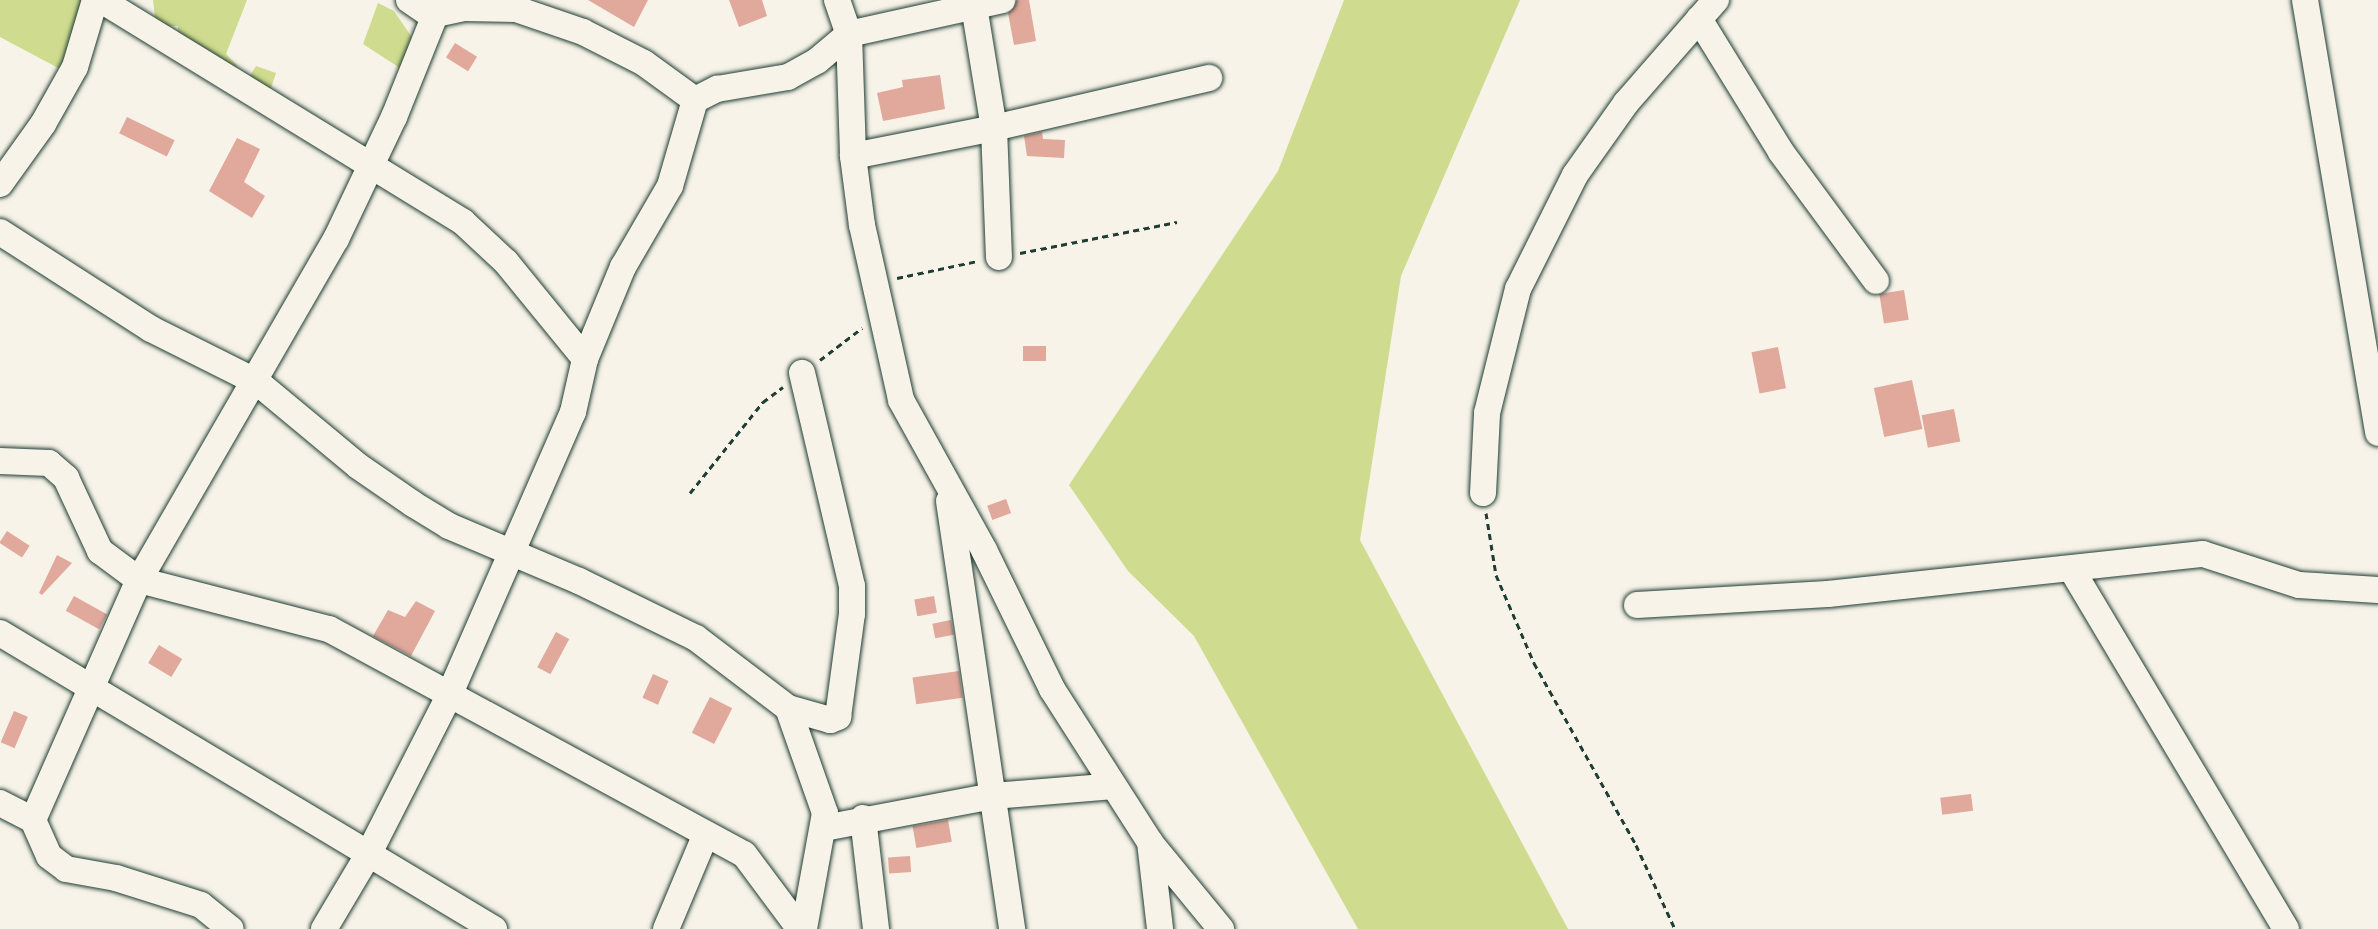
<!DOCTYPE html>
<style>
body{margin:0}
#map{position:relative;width:2378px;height:929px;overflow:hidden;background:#f7f3e8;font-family:Mali,sans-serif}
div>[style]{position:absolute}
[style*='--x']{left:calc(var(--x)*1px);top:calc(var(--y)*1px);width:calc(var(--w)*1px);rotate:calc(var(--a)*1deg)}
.green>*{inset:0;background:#cfdb8e}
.building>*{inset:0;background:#e1a89c;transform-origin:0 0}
.path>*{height:3px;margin-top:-1.5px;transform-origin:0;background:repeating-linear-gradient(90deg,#1f3d34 0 6px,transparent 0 10.5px)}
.roads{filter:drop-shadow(0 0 2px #1f3d34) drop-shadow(0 0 2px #1f3d34)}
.minor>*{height:26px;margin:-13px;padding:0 13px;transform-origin:13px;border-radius:13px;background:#f7f3e8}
span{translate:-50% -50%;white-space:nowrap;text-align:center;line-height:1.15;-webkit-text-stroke:6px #f7f3e8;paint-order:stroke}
</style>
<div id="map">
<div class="green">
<div style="clip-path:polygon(0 0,82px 0,62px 70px,0 37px)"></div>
<div style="clip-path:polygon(153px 0,247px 0,226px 54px,237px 65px,235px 71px,248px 79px,256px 66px,276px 73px,267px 99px,178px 33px,178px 26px,156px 26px)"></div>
<div style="clip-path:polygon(1344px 0,1520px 0,1401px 276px,1360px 540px,1568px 929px,1358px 929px,1194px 636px,1128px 571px,1069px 485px,1278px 171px)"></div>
<div style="clip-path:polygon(378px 3px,394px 11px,417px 45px,406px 72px,363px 44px)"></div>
</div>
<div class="building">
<div style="clip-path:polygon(588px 0,648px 0,634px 27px)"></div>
<div style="clip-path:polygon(729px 0,762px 0,767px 16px,739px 27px)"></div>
<div style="clip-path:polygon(1017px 0,1029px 0,1036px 41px,1014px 45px,1008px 13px)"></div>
<div style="left:455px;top:43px;width:26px;height:17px;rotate:32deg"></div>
<div style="clip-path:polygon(940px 75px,945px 109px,883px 121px,877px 93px,903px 87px,902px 80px)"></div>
<div style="left:127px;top:117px;width:53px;height:18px;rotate:26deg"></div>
<div style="clip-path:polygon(1042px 132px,1043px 139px,1065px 140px,1064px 158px,1027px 156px,1024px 136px)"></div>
<div style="clip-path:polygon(237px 138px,260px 149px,244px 182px,265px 196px,252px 218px,209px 191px)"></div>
<div style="left:1904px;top:290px;width:30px;height:25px;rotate:81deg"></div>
<div style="left:1023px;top:346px;width:23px;height:15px"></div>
<div style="left:1778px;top:347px;width:42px;height:27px;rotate:79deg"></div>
<div style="left:1912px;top:380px;width:50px;height:39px;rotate:78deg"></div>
<div style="left:1954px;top:409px;width:33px;height:33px;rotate:79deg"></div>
<div style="left:1006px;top:499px;width:15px;height:20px;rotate:70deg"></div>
<div style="left:7px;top:531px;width:27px;height:14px;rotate:33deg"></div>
<div style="clip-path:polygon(57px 555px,72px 563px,42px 595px,39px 593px)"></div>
<div style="left:74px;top:596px;width:38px;height:17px;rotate:29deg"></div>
<div style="left:934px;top:596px;width:17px;height:20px;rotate:80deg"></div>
<div style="clip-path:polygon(416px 601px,435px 611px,411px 656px,373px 636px,388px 610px,405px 617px)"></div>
<div style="left:951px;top:620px;width:15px;height:19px;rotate:79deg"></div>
<div style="left:556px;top:632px;width:15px;height:40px;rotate:28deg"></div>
<div style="left:159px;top:645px;width:27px;height:21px;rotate:31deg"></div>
<div style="left:959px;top:671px;width:27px;height:47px;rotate:82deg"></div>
<div style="left:653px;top:674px;width:17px;height:26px;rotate:24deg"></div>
<div style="left:710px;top:697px;width:25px;height:40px;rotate:27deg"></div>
<div style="left:14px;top:711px;width:15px;height:34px;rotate:23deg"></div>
<div style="left:1971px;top:794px;width:17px;height:31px;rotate:83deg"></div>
<div style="left:948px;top:820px;width:22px;height:36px;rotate:80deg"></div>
<div style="left:910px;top:856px;width:16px;height:22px;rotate:86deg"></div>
</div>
<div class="path">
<div style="--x:1020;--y:253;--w:160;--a:-11.2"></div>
<div style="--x:897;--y:278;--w:83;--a:-11.9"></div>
<div style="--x:820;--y:360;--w:53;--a:-37.3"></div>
<div style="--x:690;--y:493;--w:117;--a:-51.3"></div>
<div style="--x:763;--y:402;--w:25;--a:-37"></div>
<div style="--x:1486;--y:513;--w:63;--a:80.8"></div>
<div style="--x:1496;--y:575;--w:96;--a:66.6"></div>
<div style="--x:1534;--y:663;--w:209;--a:60.7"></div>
<div style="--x:1636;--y:845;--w:93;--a:65.1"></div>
</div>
<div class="roads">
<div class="minor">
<div style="--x:101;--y:0;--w:425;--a:31.5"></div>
<div style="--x:463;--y:222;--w:59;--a:42.9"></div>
<div style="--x:506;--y:262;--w:125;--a:50.8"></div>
<div style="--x:409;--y:0;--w:27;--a:34"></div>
<div style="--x:431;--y:15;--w:35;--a:-12"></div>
<div style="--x:465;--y:8;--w:51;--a:1.1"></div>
<div style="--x:516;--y:9;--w:71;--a:18.9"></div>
<div style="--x:583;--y:32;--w:68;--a:26.9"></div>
<div style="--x:644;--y:63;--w:63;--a:36"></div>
<div style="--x:837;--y:0;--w:36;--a:71"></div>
<div style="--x:849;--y:34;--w:122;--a:88.1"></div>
<div style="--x:853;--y:156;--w:70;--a:82.6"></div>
<div style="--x:862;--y:225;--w:179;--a:77.4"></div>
<div style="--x:901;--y:400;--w:171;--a:61"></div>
<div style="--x:984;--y:550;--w:155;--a:63.9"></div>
<div style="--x:1052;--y:689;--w:182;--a:57.4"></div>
<div style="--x:1150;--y:842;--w:88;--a:83.4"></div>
<div style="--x:973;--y:0;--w:130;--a:80.7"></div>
<div style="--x:994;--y:128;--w:129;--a:87.8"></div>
<div style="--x:2305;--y:0;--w:439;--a:80.4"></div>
<div style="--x:1699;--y:19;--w:156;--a:58.3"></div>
<div style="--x:1781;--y:152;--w:160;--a:53.6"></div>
<div style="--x:853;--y:156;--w:144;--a:-11.2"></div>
<div style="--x:994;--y:128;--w:221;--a:-13.1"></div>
<div style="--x:0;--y:184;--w:74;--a:-54.4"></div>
<div style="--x:43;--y:124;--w:65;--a:-60.7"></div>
<div style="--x:75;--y:67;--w:70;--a:-73.4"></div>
<div style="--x:0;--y:232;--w:179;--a:32.7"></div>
<div style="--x:151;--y:329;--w:119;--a:26.6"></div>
<div style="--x:257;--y:382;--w:131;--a:39.7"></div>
<div style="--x:358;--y:466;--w:67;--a:34.6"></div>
<div style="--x:413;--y:504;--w:42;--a:31.4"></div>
<div style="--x:449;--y:526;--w:141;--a:22.9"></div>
<div style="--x:579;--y:581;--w:130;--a:26"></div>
<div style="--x:696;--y:638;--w:116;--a:37.3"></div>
<div style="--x:788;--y:708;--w:111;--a:70.6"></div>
<div style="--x:825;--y:813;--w:118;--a:100.3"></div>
<div style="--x:0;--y:461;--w:49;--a:2.3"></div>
<div style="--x:49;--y:463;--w:23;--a:41"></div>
<div style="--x:66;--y:478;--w:81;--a:65"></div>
<div style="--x:100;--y:551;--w:49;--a:36.6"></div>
<div style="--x:139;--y:580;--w:196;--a:14.5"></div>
<div style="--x:329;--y:629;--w:472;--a:28.5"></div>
<div style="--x:744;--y:854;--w:94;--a:53.3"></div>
<div style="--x:1483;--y:493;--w:80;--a:-87.1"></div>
<div style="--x:1487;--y:413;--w:128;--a:-76"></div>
<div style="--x:1518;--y:289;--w:127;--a:-63.4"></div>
<div style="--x:1575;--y:175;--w:88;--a:-54.7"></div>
<div style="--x:1626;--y:103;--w:137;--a:-48.9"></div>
<div style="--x:949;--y:501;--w:433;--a:81.6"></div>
<div style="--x:2072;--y:570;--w:418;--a:59.2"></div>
<div style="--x:1637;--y:605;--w:191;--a:-3.3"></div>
<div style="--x:1828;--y:594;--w:377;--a:-6.1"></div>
<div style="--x:2203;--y:554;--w:101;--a:17.9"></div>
<div style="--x:2299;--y:585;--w:79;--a:3.6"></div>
<div style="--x:0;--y:633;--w:576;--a:30.93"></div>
<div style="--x:788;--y:708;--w:44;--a:15.9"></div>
<div style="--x:830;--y:720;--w:9;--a:-21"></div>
<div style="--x:838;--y:717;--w:104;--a:-82.3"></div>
<div style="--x:852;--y:614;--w:28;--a:-90"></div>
<div style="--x:852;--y:586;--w:219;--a:-103.2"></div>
<div style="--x:0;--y:803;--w:37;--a:27"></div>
<div style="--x:33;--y:820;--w:39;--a:66"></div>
<div style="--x:49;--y:856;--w:21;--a:37"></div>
<div style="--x:66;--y:869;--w:51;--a:10.2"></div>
<div style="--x:116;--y:878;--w:89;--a:17.6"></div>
<div style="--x:201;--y:905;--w:38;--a:39"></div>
<div style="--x:863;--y:818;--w:112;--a:83.3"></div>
<div style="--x:33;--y:820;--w:262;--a:-66.2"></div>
<div style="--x:139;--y:580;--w:394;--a:-60"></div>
<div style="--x:336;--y:239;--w:135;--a:-64.6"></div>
<div style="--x:394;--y:117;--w:126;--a:-68.1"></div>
<div style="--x:824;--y:828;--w:172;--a:-10.7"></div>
<div style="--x:993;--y:796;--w:121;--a:-4.7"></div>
<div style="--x:1152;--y:845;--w:109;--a:50.6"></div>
<div style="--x:324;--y:929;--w:86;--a:-59.3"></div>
<div style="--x:368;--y:855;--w:176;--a:-63"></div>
<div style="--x:448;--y:698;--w:312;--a:-66.4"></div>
<div style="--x:573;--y:412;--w:54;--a:-77.2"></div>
<div style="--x:585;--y:359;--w:100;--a:-67.6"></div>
<div style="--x:623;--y:267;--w:94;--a:-59.9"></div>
<div style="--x:670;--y:186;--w:90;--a:-73.8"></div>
<div style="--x:695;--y:100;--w:25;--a:-27"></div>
<div style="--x:717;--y:89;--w:72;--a:-9.6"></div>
<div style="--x:788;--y:77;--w:33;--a:-29"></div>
<div style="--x:817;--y:61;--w:42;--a:-40.2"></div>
<div style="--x:849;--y:34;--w:157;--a:-12.5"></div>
<div style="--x:666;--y:929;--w:103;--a:-67.2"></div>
</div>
</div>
</div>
